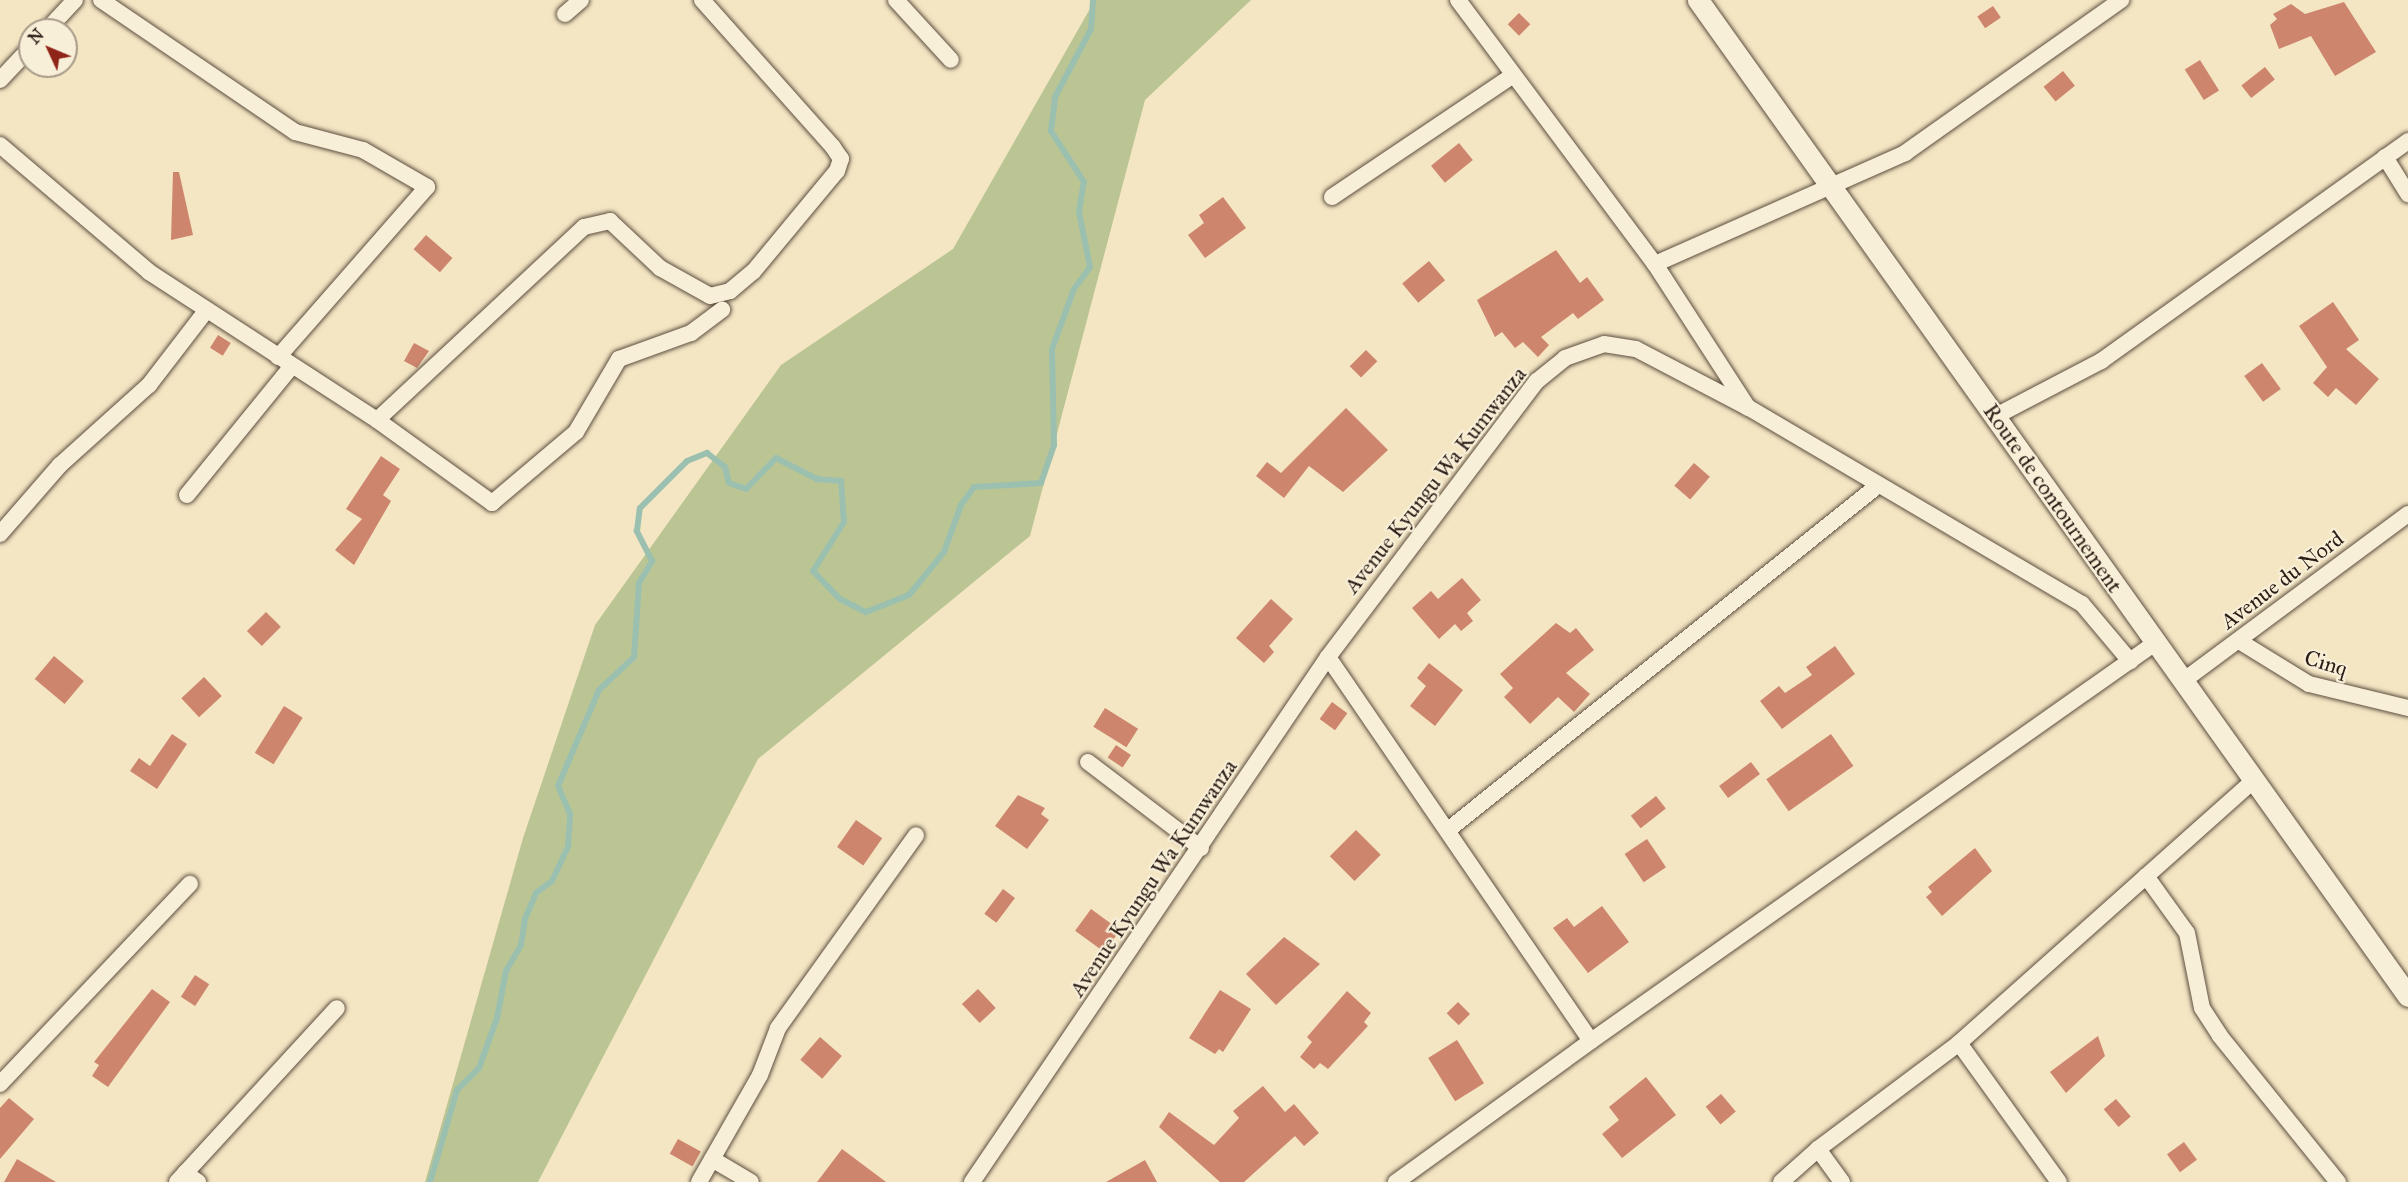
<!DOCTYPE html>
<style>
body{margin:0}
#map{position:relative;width:2408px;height:1182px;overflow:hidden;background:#f4e6c3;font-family:"IM FELL Great Primer",serif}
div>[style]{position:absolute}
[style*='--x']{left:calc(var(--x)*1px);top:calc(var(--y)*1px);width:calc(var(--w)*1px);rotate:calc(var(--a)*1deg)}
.green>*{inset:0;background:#bbc594}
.stream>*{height:6px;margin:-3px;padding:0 3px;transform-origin:3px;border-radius:3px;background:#9cc0b0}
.building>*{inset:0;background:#cd856d;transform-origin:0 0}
.roads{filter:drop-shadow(0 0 2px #5d4e40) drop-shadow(0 0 2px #5d4e40)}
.minor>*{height:16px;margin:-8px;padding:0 8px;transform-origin:8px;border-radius:8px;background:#f8efd8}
.tertiary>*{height:21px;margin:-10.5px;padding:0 10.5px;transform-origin:10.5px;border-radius:10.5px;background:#f8efd8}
span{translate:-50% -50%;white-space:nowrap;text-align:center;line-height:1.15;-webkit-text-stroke:4.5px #f8efd8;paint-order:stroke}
.street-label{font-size:22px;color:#2b1c15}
.north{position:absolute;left:18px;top:18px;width:60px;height:60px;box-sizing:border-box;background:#f8efd8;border:2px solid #a69b8a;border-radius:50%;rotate:314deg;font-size:16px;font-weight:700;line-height:24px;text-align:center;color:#2b1c15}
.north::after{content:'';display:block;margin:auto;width:21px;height:27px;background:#8f2418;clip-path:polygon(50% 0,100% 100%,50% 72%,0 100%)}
</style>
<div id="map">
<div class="green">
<div style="clip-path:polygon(1095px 0,1251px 0,1145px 100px,1030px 536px,758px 759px,538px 1182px,425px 1182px,523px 838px,595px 625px,781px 365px,953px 249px)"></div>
</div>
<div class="stream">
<div style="--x:430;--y:1182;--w:96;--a:-73.6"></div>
<div style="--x:457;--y:1090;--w:31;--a:-45"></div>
<div style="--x:479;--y:1068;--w:53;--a:-70.2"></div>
<div style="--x:497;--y:1018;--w:48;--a:-79.2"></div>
<div style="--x:506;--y:971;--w:30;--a:-60"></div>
<div style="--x:521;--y:945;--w:26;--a:-81"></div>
<div style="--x:525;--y:919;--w:28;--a:-67"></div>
<div style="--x:536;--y:893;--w:20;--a:-37"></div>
<div style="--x:552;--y:881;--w:38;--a:-65"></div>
<div style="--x:568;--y:846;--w:32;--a:-86"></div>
<div style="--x:570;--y:814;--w:30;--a:-113"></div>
<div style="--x:558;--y:786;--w:104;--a:-66.9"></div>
<div style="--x:599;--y:690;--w:48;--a:-43.3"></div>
<div style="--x:634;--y:657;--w:74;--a:-86.1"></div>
<div style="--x:639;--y:583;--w:26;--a:-59"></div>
<div style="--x:652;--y:561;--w:34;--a:-117"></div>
<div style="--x:637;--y:531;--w:23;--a:-83"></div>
<div style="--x:640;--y:508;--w:66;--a:-45"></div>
<div style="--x:687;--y:461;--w:22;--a:-22"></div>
<div style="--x:707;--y:453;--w:23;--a:38"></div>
<div style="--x:725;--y:467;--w:16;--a:76"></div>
<div style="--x:729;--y:483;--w:18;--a:19"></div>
<div style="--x:746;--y:489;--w:43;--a:-45.9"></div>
<div style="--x:776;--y:458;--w:46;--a:27.1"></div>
<div style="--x:817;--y:479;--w:24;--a:5"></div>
<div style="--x:841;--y:481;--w:41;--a:85.8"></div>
<div style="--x:844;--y:522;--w:58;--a:122.3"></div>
<div style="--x:813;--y:571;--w:39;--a:46"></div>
<div style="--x:840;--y:599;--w:29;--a:27"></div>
<div style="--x:866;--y:612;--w:46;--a:-21.6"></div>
<div style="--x:909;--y:595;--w:55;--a:-50.9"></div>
<div style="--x:944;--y:552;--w:50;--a:-70.1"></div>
<div style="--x:961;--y:505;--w:22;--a:-54"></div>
<div style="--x:974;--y:487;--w:67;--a:-3.4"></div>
<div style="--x:1041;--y:483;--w:40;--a:-71.1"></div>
<div style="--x:1054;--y:445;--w:96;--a:-91.2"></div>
<div style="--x:1052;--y:349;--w:64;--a:-69.9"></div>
<div style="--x:1074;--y:289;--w:27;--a:-54"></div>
<div style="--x:1090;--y:267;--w:56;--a:-101.3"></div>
<div style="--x:1079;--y:212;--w:30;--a:-81"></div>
<div style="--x:1084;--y:182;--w:61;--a:-122.9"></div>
<div style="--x:1051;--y:131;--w:34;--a:-83"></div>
<div style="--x:1055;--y:97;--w:77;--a:-62.1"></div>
<div style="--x:1091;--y:29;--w:29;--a:-86"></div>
</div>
<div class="building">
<div style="clip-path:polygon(2344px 2px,2376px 52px,2335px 76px,2311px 36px,2279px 49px,2270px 25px,2277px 19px,2273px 14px,2291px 4px,2305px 14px)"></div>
<div style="left:1993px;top:6px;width:14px;height:19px;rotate:56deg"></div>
<div style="left:1519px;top:13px;width:16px;height:16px;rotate:45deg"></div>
<div style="left:2200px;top:60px;width:36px;height:18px;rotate:58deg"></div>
<div style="left:2265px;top:67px;width:16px;height:30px;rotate:52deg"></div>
<div style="left:2063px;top:71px;width:19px;height:25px;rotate:51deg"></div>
<div style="left:1459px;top:143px;width:22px;height:36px;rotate:51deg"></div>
<div style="clip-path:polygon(173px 172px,179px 172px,193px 235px,171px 240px)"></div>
<div style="clip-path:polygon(1223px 197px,1246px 228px,1205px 258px,1188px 235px,1204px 223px,1199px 215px)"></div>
<div style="left:426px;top:235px;width:35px;height:19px;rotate:41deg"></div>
<div style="clip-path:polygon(1556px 250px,1580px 283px,1587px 277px,1604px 300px,1578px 319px,1573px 313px,1541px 337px,1549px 345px,1538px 357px,1523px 342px,1515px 348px,1502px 332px,1495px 337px,1477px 300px)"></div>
<div style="left:1429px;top:261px;width:25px;height:35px;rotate:50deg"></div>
<div style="clip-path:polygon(2333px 302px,2359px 340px,2346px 349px,2379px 379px,2356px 405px,2336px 388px,2328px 397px,2313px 383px,2327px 367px,2299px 326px)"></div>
<div style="left:218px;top:335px;width:15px;height:15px;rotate:32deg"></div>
<div style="clip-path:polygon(414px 343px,429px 351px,417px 368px,404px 361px)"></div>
<div style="left:1366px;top:350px;width:16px;height:23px;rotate:45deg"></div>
<div style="left:2262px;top:363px;width:32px;height:22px;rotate:54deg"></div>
<div style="clip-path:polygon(1346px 408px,1388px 450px,1343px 492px,1309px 466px,1284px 498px,1256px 476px,1267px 462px,1281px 473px)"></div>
<div style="clip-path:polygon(381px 456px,400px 469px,383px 495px,391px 501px,354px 565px,335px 550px,362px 519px,346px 509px)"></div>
<div style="left:1694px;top:463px;width:21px;height:30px;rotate:41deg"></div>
<div style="clip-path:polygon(1462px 578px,1481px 600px,1467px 613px,1473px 621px,1461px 631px,1455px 624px,1439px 639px,1412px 608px,1431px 591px,1438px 599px)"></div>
<div style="clip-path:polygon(1271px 599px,1293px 619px,1269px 646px,1274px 652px,1264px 663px,1236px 638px)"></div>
<div style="left:266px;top:612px;width:21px;height:27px;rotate:45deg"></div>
<div style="clip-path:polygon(1556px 623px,1570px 633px,1576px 628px,1594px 650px,1566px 673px,1590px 694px,1574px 712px,1558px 697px,1530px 724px,1504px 697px,1513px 688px,1500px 674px)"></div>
<div style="clip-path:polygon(1835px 646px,1855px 674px,1782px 729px,1760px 701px,1779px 686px,1785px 693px,1812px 675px,1806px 667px)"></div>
<div style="left:54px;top:656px;width:39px;height:30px;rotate:40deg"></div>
<div style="clip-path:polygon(1429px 663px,1463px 690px,1435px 726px,1410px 706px,1426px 686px,1417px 678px)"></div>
<div style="left:204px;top:677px;width:26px;height:31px;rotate:47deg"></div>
<div style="left:1332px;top:702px;width:19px;height:21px;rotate:36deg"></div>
<div style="left:284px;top:706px;width:22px;height:55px;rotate:32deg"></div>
<div style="left:1105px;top:708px;width:39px;height:22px;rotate:32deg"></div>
<div style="clip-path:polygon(172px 734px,187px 744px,157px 789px,130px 771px,139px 758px,150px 766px)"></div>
<div style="left:1831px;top:734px;width:39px;height:79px;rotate:55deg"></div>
<div style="left:1116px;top:745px;width:18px;height:15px;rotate:34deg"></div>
<div style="left:1751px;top:762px;width:15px;height:40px;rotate:53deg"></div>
<div style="clip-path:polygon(1018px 795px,1045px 808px,1041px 814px,1049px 820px,1027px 849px,995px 826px)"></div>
<div style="left:1656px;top:796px;width:16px;height:32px;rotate:52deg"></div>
<div style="left:856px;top:820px;width:32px;height:33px;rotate:35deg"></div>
<div style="left:1356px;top:830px;width:35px;height:37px;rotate:45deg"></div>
<div style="left:1647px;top:839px;width:34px;height:27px;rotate:56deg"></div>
<div style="clip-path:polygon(1975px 848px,1992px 871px,1942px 916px,1926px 897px,1932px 892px,1928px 887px)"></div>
<div style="left:1003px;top:889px;width:15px;height:31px;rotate:37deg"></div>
<div style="clip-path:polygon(1602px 906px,1629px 942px,1588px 973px,1553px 928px,1567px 918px,1574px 927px)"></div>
<div style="left:1091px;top:909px;width:36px;height:27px;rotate:36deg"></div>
<div style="clip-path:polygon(1284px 937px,1320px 964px,1276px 1005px,1246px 974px)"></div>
<div style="left:195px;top:975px;width:17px;height:26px;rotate:33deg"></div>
<div style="clip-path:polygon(152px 989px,170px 1002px,108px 1087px,92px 1076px,99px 1065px,94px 1062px)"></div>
<div style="left:978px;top:989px;width:26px;height:22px;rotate:47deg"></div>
<div style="clip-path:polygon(1220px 990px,1251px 1009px,1223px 1052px,1219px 1049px,1215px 1054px,1189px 1038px)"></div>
<div style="clip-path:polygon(1347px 991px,1371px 1013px,1364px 1022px,1368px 1026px,1328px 1069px,1320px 1063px,1314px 1069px,1300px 1057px,1312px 1042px,1307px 1037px)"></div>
<div style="left:1458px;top:1002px;width:17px;height:16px;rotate:45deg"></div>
<div style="clip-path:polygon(2098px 1036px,2105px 1056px,2066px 1093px,2050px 1072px)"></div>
<div style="left:820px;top:1037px;width:29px;height:30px;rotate:41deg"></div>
<div style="left:1457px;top:1040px;width:51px;height:34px;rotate:58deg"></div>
<div style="clip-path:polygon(1646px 1077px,1676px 1115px,1622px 1158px,1602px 1134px,1619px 1120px,1609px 1107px)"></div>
<div style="clip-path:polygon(1263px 1086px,1285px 1112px,1294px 1104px,1319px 1133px,1304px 1146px,1295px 1136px,1244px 1182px,1220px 1182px,1159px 1127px,1169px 1112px,1214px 1145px,1239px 1118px,1233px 1111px)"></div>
<div style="left:1721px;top:1094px;width:23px;height:20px;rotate:50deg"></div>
<div style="clip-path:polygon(9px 1098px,34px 1119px,0 1159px,0 1108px)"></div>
<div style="left:2116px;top:1099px;width:23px;height:16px;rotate:50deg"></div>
<div style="left:678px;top:1139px;width:26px;height:17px;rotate:29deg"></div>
<div style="left:2184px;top:1142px;width:22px;height:21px;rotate:54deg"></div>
<div style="clip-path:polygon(842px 1149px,886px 1182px,817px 1182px)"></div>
<div style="clip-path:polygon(17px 1159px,56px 1182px,4px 1182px)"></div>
<div style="clip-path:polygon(1145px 1160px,1157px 1182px,1106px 1182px)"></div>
</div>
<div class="roads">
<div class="minor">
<div style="--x:101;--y:0;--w:235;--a:34.2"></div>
<div style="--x:295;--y:132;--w:70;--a:14.8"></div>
<div style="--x:363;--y:150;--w:74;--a:30"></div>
<div style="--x:427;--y:187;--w:226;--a:131.2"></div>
<div style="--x:896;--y:0;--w:81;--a:47.5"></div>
<div style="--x:1458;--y:0;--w:329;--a:53.3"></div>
<div style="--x:1655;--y:264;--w:171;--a:57.1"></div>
<div style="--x:565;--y:14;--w:21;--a:-41"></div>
<div style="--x:47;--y:30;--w:41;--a:-47"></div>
<div style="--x:0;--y:80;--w:44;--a:-46.8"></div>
<div style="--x:0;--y:145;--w:196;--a:40.4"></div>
<div style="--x:149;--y:272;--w:272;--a:33"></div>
<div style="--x:377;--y:420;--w:142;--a:35.8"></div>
<div style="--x:492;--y:503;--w:110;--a:-40.2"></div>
<div style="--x:576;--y:432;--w:85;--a:-59.5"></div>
<div style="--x:619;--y:359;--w:77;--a:-19.9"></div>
<div style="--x:691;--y:333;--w:39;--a:-37"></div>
<div style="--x:2385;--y:157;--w:44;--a:58.1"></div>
<div style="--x:1332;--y:197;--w:217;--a:-33.9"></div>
<div style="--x:1655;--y:264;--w:274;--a:-23.9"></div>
<div style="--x:1905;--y:153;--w:265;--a:-35.3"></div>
<div style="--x:1996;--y:416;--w:119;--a:-27.6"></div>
<div style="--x:2101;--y:361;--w:378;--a:-35.6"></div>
<div style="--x:377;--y:420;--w:283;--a:-43"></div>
<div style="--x:584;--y:227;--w:27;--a:-13"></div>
<div style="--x:610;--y:221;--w:69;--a:43.2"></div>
<div style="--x:660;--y:268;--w:57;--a:29.2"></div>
<div style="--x:710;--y:296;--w:21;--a:-14"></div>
<div style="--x:730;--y:291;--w:30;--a:-40"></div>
<div style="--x:753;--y:272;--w:131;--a:-50.3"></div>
<div style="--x:837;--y:171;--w:13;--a:-72"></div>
<div style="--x:841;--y:159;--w:14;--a:-124"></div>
<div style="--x:833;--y:147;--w:197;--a:-131.7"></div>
<div style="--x:187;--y:495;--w:166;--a:-50.9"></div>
<div style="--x:0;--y:534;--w:91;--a:-49"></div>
<div style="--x:60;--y:465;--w:120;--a:-42"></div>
<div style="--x:149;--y:385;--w:93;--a:-52.4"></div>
<div style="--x:2239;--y:641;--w:82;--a:31.6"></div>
<div style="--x:2309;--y:684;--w:102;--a:13.6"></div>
<div style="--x:1328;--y:657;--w:465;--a:55.6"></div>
<div style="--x:1591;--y:1041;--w:241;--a:144.1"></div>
<div style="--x:2183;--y:681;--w:280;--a:-36.6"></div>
<div style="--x:1088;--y:762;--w:142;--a:37.3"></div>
<div style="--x:1448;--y:830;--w:548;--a:-38.71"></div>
<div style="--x:2146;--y:876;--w:70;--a:54.3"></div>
<div style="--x:2187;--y:933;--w:76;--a:78.7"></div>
<div style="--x:2202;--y:1008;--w:33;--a:57"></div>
<div style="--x:2220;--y:1036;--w:188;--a:51.1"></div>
<div style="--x:1591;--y:1041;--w:690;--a:-35.21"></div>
<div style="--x:1959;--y:1043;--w:171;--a:54.3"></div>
<div style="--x:0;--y:1084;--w:276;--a:-46.5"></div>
<div style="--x:712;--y:1159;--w:45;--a:30.5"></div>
<div style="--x:185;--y:1173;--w:16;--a:35"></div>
<div style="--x:177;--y:1182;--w:236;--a:-47.4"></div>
<div style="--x:699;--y:1182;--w:123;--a:-60.3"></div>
<div style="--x:760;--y:1075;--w:50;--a:-69"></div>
<div style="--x:778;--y:1028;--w:237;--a:-54.4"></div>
<div style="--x:972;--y:1182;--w:634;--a:-55.86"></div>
<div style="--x:1328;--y:657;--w:346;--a:-52.9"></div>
<div style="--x:1537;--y:381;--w:36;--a:-39"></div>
<div style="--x:1565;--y:358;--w:41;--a:-19.7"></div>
<div style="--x:1604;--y:344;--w:32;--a:9"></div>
<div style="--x:1636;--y:349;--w:127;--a:27.6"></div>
<div style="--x:1749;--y:408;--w:386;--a:30.5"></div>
<div style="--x:2082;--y:604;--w:75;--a:49.9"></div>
<div style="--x:1781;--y:1182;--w:50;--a:-41.7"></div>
<div style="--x:1842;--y:1182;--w:41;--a:-126"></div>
<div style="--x:1818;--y:1149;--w:176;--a:-36.9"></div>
<div style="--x:1959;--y:1043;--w:394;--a:-41.7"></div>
</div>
<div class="tertiary">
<div style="--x:1698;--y:0;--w:1223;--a:54.52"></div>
</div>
</div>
<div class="street-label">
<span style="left:1435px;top:480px;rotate:-52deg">Avenue Kyungu Wa Kumwanza</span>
<span style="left:2053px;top:498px;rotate:55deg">Route de contournement</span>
<span style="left:2282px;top:580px;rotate:-37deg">Avenue du Nord</span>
<span style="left:2326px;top:663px;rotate:17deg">Cinq</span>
<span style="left:1153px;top:878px;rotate:-56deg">Avenue Kyungu Wa Kumwanza</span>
</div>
<div class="north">N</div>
</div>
